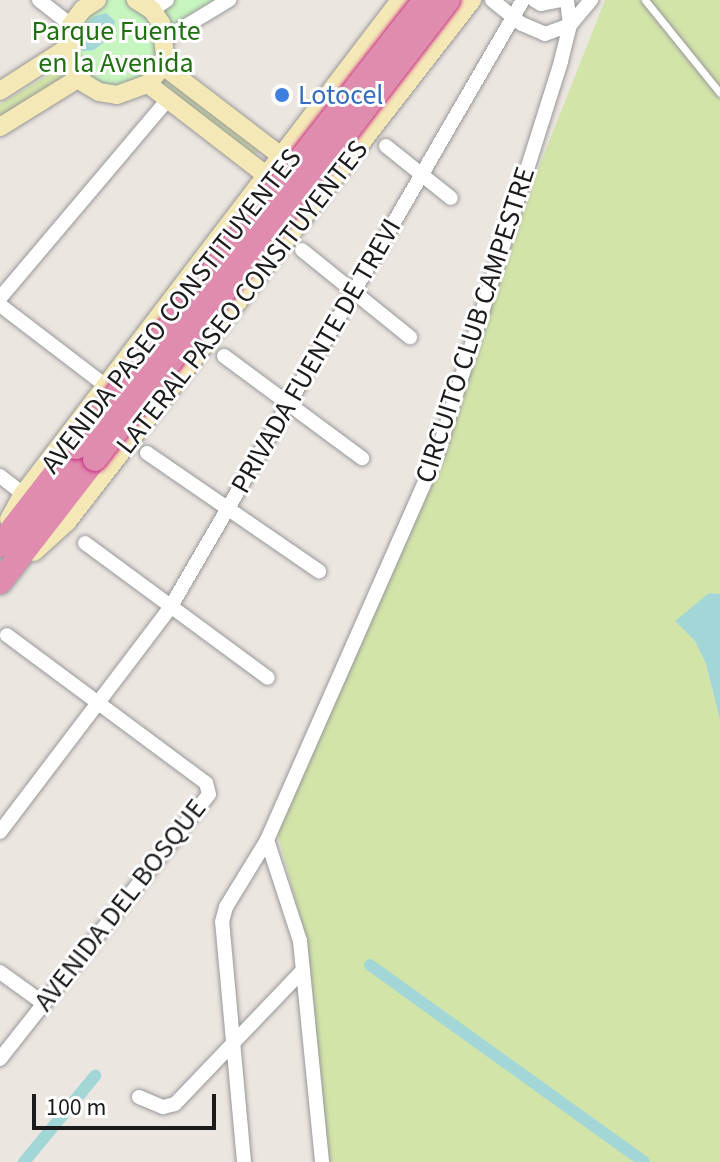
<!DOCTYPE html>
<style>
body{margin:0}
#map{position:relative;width:720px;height:1162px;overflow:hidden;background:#ece6e1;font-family:"Source Sans 3",sans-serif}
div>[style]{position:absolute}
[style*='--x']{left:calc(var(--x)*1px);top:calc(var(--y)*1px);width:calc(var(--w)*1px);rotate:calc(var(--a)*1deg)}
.grass>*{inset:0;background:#d3e4a9}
.park>*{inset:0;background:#c7f5bf}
.water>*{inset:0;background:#a3d7d7}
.canal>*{height:12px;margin:-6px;padding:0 6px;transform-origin:6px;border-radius:6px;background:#a3d7d7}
.roads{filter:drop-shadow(0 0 2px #989898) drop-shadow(0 0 2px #989898)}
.lane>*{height:7px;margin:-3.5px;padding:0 3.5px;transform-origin:3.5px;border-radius:3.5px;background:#fff}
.street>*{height:14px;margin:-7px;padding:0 7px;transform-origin:7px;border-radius:7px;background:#fff}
.secondary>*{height:18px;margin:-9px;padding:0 9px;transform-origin:9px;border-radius:9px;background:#f4e9b6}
.highway>*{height:24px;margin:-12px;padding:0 12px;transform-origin:12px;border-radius:12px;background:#df8caf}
.bridges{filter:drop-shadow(0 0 2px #c92e87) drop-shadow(0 0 2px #c92e87)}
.highway-bridge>*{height:24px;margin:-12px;padding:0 12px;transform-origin:12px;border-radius:12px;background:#df8caf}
.dots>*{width:22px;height:22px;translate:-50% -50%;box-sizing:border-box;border:4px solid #fff;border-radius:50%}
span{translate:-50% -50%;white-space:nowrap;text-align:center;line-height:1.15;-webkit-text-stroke:6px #fff;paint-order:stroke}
.park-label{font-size:28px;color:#207012}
.shop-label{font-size:28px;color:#366cbe}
.left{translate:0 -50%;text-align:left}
.street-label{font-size:28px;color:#1b1b1b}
.scale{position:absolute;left:32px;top:1094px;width:184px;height:36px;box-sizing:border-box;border:4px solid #1b1b1b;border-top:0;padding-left:10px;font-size:24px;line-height:28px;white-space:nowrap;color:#1b1b1b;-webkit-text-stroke:6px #fff;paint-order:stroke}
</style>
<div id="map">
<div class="grass">
<div style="clip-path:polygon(605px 0,720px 0,720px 594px,709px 593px,701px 601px,695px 641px,706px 664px,720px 720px,720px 1162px,326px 1162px,317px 1047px,302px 923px,276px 829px,440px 456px,535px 177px)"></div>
<div style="clip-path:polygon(68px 63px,73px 76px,0 122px,0 104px)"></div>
<div style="clip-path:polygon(166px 78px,263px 146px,254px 156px,158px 86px)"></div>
</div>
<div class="park">
<div style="clip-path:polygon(97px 0,135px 0,166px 38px,140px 89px,87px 85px,69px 31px)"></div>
<div style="clip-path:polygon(173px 0,222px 0,168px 34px,158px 9px)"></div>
</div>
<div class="water">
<div style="clip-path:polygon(106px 13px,115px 21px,112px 36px,94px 50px,83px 51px,77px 45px,79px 31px,93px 17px)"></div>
<div style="clip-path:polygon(709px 593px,720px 594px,720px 720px,706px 664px,695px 641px,675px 621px)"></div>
</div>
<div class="canal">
<div style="--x:370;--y:965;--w:337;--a:35.7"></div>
<div style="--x:24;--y:1162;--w:112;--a:-50.5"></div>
</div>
<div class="roads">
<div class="lane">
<div style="--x:645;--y:0;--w:119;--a:51.1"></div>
</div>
<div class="street">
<div style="--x:39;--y:0;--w:41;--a:38"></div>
<div style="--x:492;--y:0;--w:38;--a:39"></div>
<div style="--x:522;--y:24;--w:25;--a:23"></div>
<div style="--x:545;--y:34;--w:27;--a:-20"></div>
<div style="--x:570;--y:25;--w:33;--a:-50"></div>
<div style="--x:534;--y:0;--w:8;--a:30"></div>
<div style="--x:541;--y:4;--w:20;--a:-11"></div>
<div style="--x:152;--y:10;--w:18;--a:-34"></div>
<div style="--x:166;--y:38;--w:74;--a:-31.1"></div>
<div style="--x:386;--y:146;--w:83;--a:38.7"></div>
<div style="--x:302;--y:250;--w:139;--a:38.9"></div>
<div style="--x:0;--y:298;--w:260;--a:-49.8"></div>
<div style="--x:0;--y:305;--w:133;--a:37.4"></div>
<div style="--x:224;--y:356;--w:172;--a:36.5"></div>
<div style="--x:147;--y:453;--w:209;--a:34.5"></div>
<div style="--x:0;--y:476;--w:29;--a:38"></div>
<div style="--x:85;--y:543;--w:227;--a:36.4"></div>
<div style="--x:0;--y:832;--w:281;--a:-52.8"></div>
<div style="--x:170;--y:608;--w:703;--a:-59.86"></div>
<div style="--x:267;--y:840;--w:106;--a:71.9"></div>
<div style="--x:300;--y:941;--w:222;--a:84.3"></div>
<div style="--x:0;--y:972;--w:53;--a:35.8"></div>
<div style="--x:0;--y:1059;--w:337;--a:-51.7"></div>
<div style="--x:209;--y:794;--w:11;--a:-105"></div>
<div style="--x:206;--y:783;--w:248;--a:-143.4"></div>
<div style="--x:139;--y:1097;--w:26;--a:23"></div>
<div style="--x:163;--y:1107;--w:12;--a:-14"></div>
<div style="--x:175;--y:1104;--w:185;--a:-46.3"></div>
<div style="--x:244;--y:1162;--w:241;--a:-95.2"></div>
<div style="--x:222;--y:922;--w:16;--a:-75"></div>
<div style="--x:226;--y:907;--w:79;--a:-58.5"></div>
<div style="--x:267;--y:840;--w:421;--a:-66.2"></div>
<div style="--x:437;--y:455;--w:413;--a:-72.5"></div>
<div style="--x:561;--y:61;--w:37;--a:-76"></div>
<div style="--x:570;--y:25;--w:25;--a:-97"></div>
</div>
<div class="secondary">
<div style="--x:97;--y:0;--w:17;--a:147"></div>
<div style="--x:83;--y:9;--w:20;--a:127"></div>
<div style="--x:71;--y:25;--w:31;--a:96"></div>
<div style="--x:68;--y:56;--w:31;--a:59"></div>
<div style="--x:84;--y:83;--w:17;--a:31"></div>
<div style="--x:99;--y:92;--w:18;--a:9"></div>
<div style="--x:117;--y:95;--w:33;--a:-20"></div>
<div style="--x:148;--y:84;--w:17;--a:-50"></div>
<div style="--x:159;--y:71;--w:17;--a:-69"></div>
<div style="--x:165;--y:55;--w:32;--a:-97"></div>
<div style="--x:161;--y:23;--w:16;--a:-125"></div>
<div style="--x:152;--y:10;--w:19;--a:-148"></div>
<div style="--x:162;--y:65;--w:150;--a:37.4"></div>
<div style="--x:148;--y:84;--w:160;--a:37.7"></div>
<div style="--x:0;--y:91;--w:80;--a:-32.7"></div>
<div style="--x:0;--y:127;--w:93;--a:-31.8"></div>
<div style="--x:9;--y:519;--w:29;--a:-61"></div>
<div style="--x:23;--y:494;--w:621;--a:-52.65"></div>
<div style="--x:34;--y:552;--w:45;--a:-42.3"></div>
<div style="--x:67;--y:522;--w:661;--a:-52.19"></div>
</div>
<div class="highway">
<div style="--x:0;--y:545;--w:124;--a:-52.2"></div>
<div style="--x:0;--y:582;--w:155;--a:-52.3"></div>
</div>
</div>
<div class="bridges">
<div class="highway-bridge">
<div style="--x:76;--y:447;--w:567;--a:-52.02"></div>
<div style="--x:95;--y:459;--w:579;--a:-52.44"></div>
</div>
</div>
<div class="dots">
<div style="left:282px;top:95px;background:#3f7fe0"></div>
</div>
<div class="park-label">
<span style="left:116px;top:47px">Parque Fuente<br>en la Avenida</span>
</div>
<div class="shop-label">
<span class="left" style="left:298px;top:95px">Lotocel</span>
</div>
<div class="street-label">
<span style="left:242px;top:297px;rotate:-52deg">LATERAL PASEO CONSITUYENTES</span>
<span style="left:171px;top:311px;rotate:-52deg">AVENIDA PASEO CONSTITUYENTES</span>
<span style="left:475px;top:325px;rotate:-72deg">CIRCUITO CLUB CAMPESTRE</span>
<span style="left:316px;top:356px;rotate:-60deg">PRIVADA FUENTE DE TREVI</span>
<span style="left:120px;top:905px;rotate:-52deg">AVENIDA DEL BOSQUE</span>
</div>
<div class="scale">100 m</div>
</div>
